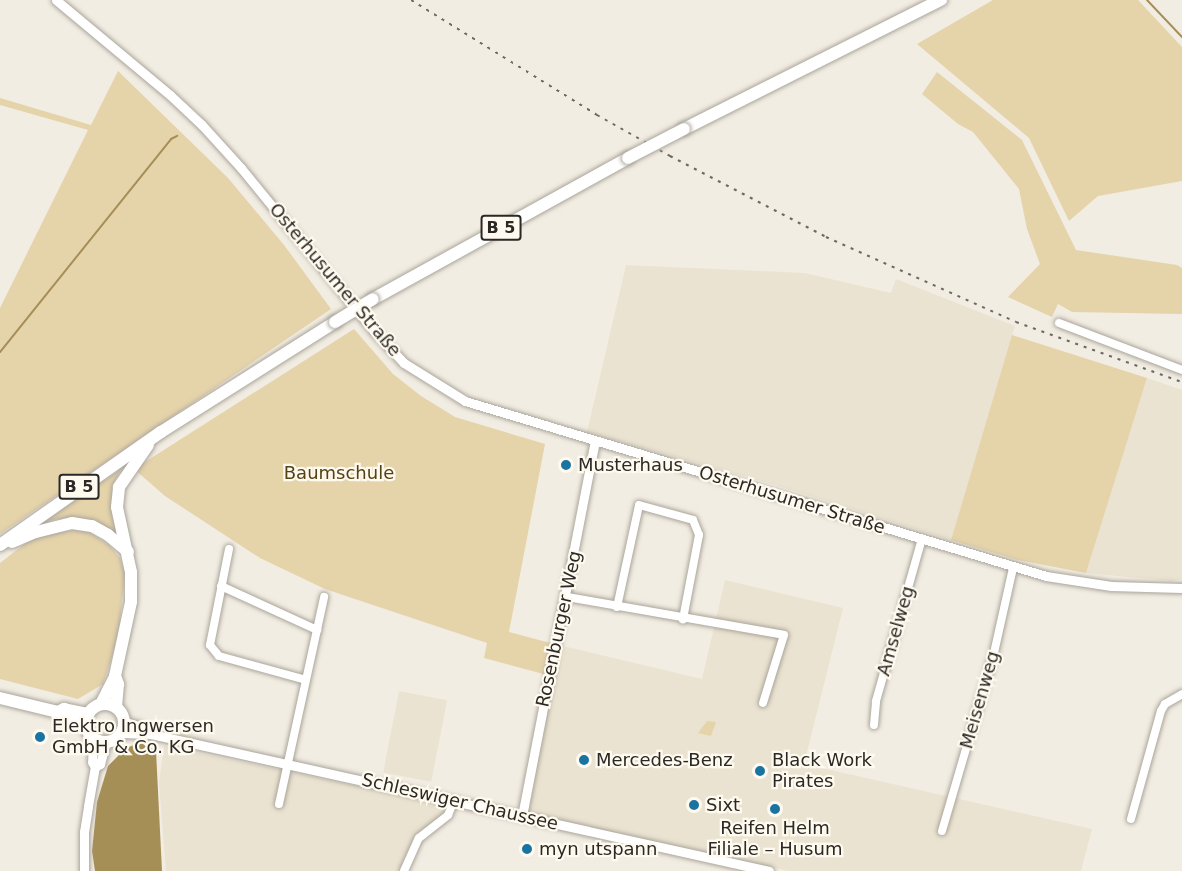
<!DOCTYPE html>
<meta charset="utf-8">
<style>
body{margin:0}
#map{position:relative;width:1182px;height:871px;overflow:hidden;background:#f2ede2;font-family:"DejaVu Sans",sans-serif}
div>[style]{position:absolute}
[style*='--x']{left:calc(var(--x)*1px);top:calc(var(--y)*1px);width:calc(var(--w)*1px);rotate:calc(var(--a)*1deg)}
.built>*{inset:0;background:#ebe3d1;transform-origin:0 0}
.green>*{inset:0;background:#e5d3aa}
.water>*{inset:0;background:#a68e57}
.stream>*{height:2px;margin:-1px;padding:0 1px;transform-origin:1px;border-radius:1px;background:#a68e57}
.roads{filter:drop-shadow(0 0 2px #aaa59b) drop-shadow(0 0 2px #aaa59b)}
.minor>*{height:8px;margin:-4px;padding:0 4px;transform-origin:4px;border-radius:4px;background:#fff}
.tertiary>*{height:9px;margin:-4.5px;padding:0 4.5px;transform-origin:4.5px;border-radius:4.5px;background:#fff}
.primary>*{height:12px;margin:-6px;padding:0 6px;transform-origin:6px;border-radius:6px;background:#fff}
.primary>.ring{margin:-6px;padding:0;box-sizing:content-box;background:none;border:12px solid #fff;border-radius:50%}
.trunk>*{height:12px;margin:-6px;padding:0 6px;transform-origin:6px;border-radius:6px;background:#fff}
.rail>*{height:2px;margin-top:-1px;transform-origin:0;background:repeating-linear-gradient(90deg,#6c6963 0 3px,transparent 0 9px)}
.bridges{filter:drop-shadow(0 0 2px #aaa59b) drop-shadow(0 0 2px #aaa59b)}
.trunk-bridge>*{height:12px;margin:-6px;padding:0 6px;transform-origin:6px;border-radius:6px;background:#fff}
.dots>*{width:16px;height:16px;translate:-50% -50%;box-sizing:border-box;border:3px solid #fffaef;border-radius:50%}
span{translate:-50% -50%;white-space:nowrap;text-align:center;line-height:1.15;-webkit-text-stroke:4.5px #fffaef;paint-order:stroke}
.shield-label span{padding:2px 4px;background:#fffaef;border:2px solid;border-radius:4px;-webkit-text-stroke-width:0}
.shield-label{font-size:16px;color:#2b2925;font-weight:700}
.street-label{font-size:18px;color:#2b2925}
.poi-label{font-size:18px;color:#2b2925}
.left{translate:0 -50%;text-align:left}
.park-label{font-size:18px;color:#544216}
</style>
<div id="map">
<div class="built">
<div style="clip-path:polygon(626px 265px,805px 273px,891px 293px,896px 279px,1015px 326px,951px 540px,772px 484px,587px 432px)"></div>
<div style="clip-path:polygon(1147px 378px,1182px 390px,1182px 579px,1171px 581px,1086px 573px)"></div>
<div style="clip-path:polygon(725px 580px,843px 608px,804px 764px,1092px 829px,1081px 871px,789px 871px,524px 814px,559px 645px,702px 679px)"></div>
<div style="left:399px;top:691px;width:49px;height:83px;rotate:11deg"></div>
<div style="clip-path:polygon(164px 746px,448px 805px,445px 813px,417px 835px,399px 871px,166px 871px,159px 783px)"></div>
</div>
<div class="green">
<div style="clip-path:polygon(993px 0,1138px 0,1182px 47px,1182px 181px,1098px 196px,1069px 221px,1029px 138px,917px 44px)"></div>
<div style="clip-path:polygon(118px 71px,228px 178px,284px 245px,331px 309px,0 534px,0 308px,88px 130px,0 105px,0 98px,91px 125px)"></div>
<div style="clip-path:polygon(937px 72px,1022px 140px,1076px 250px,1177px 265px,1182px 268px,1182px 314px,1072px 312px,1058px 304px,1052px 317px,1008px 297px,1040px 264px,1027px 229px,1019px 189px,973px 132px,958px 124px,922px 94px)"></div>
<div style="clip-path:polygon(354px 329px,393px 374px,421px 396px,455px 417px,545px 444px,509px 632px,554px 644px,547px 675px,484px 658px,487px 643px,325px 589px,260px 558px,165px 496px,134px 469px)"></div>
<div style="clip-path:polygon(1012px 335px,1147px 378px,1086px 573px,1018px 560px,951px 540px)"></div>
<div style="clip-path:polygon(121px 469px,113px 484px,111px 508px,120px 541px,94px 522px,74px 517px,45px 521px)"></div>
<div style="clip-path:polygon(73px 530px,89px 532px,109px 545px,120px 558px,125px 573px,118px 639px,103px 684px,78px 699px,0 679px,0 563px,35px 536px)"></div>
<div style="clip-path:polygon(707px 721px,716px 722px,711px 736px,698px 733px)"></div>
</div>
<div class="water">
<div style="clip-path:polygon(142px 742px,156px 751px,162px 871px,95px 871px,92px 851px,97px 802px,108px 766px,126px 748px)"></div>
</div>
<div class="stream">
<div style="--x:1147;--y:0;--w:51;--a:46.6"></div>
<div style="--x:0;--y:352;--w:273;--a:-51.2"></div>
<div style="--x:171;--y:139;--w:7;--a:-27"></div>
</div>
<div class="roads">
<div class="minor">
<div style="--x:1059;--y:323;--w:132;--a:20.9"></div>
<div style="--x:229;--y:549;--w:98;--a:101.2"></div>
<div style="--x:210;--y:645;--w:14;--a:51"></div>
<div style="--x:219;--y:656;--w:90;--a:15.4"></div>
<div style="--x:221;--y:586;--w:106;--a:24.6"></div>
<div style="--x:567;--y:597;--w:220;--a:9.9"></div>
<div style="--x:784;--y:635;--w:71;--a:107.2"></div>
<div style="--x:617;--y:607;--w:104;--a:-77.8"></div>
<div style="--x:639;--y:505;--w:56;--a:15.5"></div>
<div style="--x:693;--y:520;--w:16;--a:68"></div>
<div style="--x:699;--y:535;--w:86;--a:100.8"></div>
<div style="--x:874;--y:725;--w:24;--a:-85"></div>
<div style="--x:876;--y:701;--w:169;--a:-74.2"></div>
<div style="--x:279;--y:804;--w:212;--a:-77.7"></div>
<div style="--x:1131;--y:819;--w:112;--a:-74.5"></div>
<div style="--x:1161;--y:711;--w:8;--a:-60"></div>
<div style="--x:1165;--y:704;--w:20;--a:-30"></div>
<div style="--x:942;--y:831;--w:185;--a:-73.7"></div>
<div style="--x:994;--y:653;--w:87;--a:-77.4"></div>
<div style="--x:404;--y:871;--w:36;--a:-66"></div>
<div style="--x:419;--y:838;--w:37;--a:-38"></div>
<div style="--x:448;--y:815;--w:15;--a:-67"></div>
</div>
<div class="tertiary">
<div style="--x:56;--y:0;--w:148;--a:39.8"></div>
<div style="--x:170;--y:95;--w:44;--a:43.2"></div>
<div style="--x:202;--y:125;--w:58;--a:47.8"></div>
<div style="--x:241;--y:168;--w:209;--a:50.8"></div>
<div style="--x:373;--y:330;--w:45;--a:46.8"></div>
<div style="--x:404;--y:363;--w:72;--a:31.9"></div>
<div style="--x:465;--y:401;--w:607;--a:16.76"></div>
<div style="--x:1046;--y:576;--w:66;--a:8.7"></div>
<div style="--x:1111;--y:586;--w:71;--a:1.6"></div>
<div style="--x:125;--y:722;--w:21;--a:17"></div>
<div style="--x:145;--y:728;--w:8;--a:45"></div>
<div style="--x:122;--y:733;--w:29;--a:2"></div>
<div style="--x:151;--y:734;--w:633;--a:12.5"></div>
<div style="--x:93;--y:738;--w:24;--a:92"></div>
<div style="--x:92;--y:762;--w:6;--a:59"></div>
<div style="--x:522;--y:816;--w:382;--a:-79"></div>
<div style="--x:84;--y:871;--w:39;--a:-90"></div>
<div style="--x:84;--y:832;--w:26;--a:-81"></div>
<div style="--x:88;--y:806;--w:40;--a:-80"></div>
<div style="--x:95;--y:767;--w:6;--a:-31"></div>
<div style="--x:100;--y:764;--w:23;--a:-75"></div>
</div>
<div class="primary">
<div style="--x:0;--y:698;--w:60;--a:13.6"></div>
<div style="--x:58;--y:712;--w:31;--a:25"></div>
<div class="ring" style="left:86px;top:704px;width:26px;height:26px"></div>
<div style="--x:58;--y:712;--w:7;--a:-27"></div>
<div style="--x:64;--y:709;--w:25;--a:12"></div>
</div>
<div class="trunk">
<div style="--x:684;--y:129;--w:288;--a:-26.7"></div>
<div style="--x:373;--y:299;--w:291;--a:-28.9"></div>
<div style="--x:12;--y:542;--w:26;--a:-23"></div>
<div style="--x:36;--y:532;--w:37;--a:-14"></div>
<div style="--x:72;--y:523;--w:20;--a:9"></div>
<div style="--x:92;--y:526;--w:18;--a:29"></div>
<div style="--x:108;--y:535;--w:26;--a:40"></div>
<div style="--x:0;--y:545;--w:197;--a:-35.1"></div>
<div style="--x:161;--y:432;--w:206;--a:-32.3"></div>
<div style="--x:115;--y:676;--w:9;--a:69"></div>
<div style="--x:118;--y:684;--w:23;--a:95"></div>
<div style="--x:101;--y:704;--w:31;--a:-63"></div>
<div style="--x:115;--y:676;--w:76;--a:-77.8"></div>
<div style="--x:131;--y:602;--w:30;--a:-90"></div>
<div style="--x:131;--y:572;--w:66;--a:-102.2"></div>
<div style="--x:117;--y:507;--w:20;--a:-84"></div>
<div style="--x:119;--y:487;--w:51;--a:-55.4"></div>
</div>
</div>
<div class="rail">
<div style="--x:411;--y:0;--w:219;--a:31.7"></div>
<div style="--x:597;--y:115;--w:84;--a:29.3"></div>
<div style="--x:670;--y:156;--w:176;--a:27.4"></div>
<div style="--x:826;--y:237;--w:208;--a:24.1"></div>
<div style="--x:1016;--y:322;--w:177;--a:19.9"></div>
</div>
<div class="bridges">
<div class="trunk-bridge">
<div style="--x:628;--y:158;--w:63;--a:-27.4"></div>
<div style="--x:335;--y:322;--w:44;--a:-31.2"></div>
</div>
</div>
<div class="dots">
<div style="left:566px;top:465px;background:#1974a2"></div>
<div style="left:40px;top:737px;background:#1974a2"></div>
<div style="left:584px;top:760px;background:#1974a2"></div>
<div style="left:760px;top:771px;background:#1974a2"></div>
<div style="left:694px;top:805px;background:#1974a2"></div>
<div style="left:775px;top:809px;background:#1974a2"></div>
<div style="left:527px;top:849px;background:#1974a2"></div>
</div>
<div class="shield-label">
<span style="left:501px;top:228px">B 5</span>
<span style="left:79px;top:487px">B 5</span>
</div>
<div class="street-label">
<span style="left:335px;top:280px;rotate:50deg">Osterhusumer Straße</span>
<span style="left:792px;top:500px;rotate:17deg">Osterhusumer Straße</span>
<span style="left:559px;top:629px;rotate:-78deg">Rosenburger Weg</span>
<span style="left:896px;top:631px;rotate:-74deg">Amselweg</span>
<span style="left:980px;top:700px;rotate:-74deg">Meisenweg</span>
<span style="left:460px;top:802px;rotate:13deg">Schleswiger Chaussee</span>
</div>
<div class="poi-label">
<span class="left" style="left:578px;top:465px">Musterhaus</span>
<span class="left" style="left:52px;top:737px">Elektro Ingwersen<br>GmbH &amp; Co. KG</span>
<span class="left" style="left:596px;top:760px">Mercedes-Benz</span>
<span class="left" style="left:772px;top:771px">Black Work<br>Pirates</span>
<span class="left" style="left:706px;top:805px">Sixt</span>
<span style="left:775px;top:839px">Reifen Helm<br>Filiale – Husum</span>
<span class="left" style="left:539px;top:849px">myn utspann</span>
</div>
<div class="park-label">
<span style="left:339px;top:473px">Baumschule</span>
</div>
</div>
